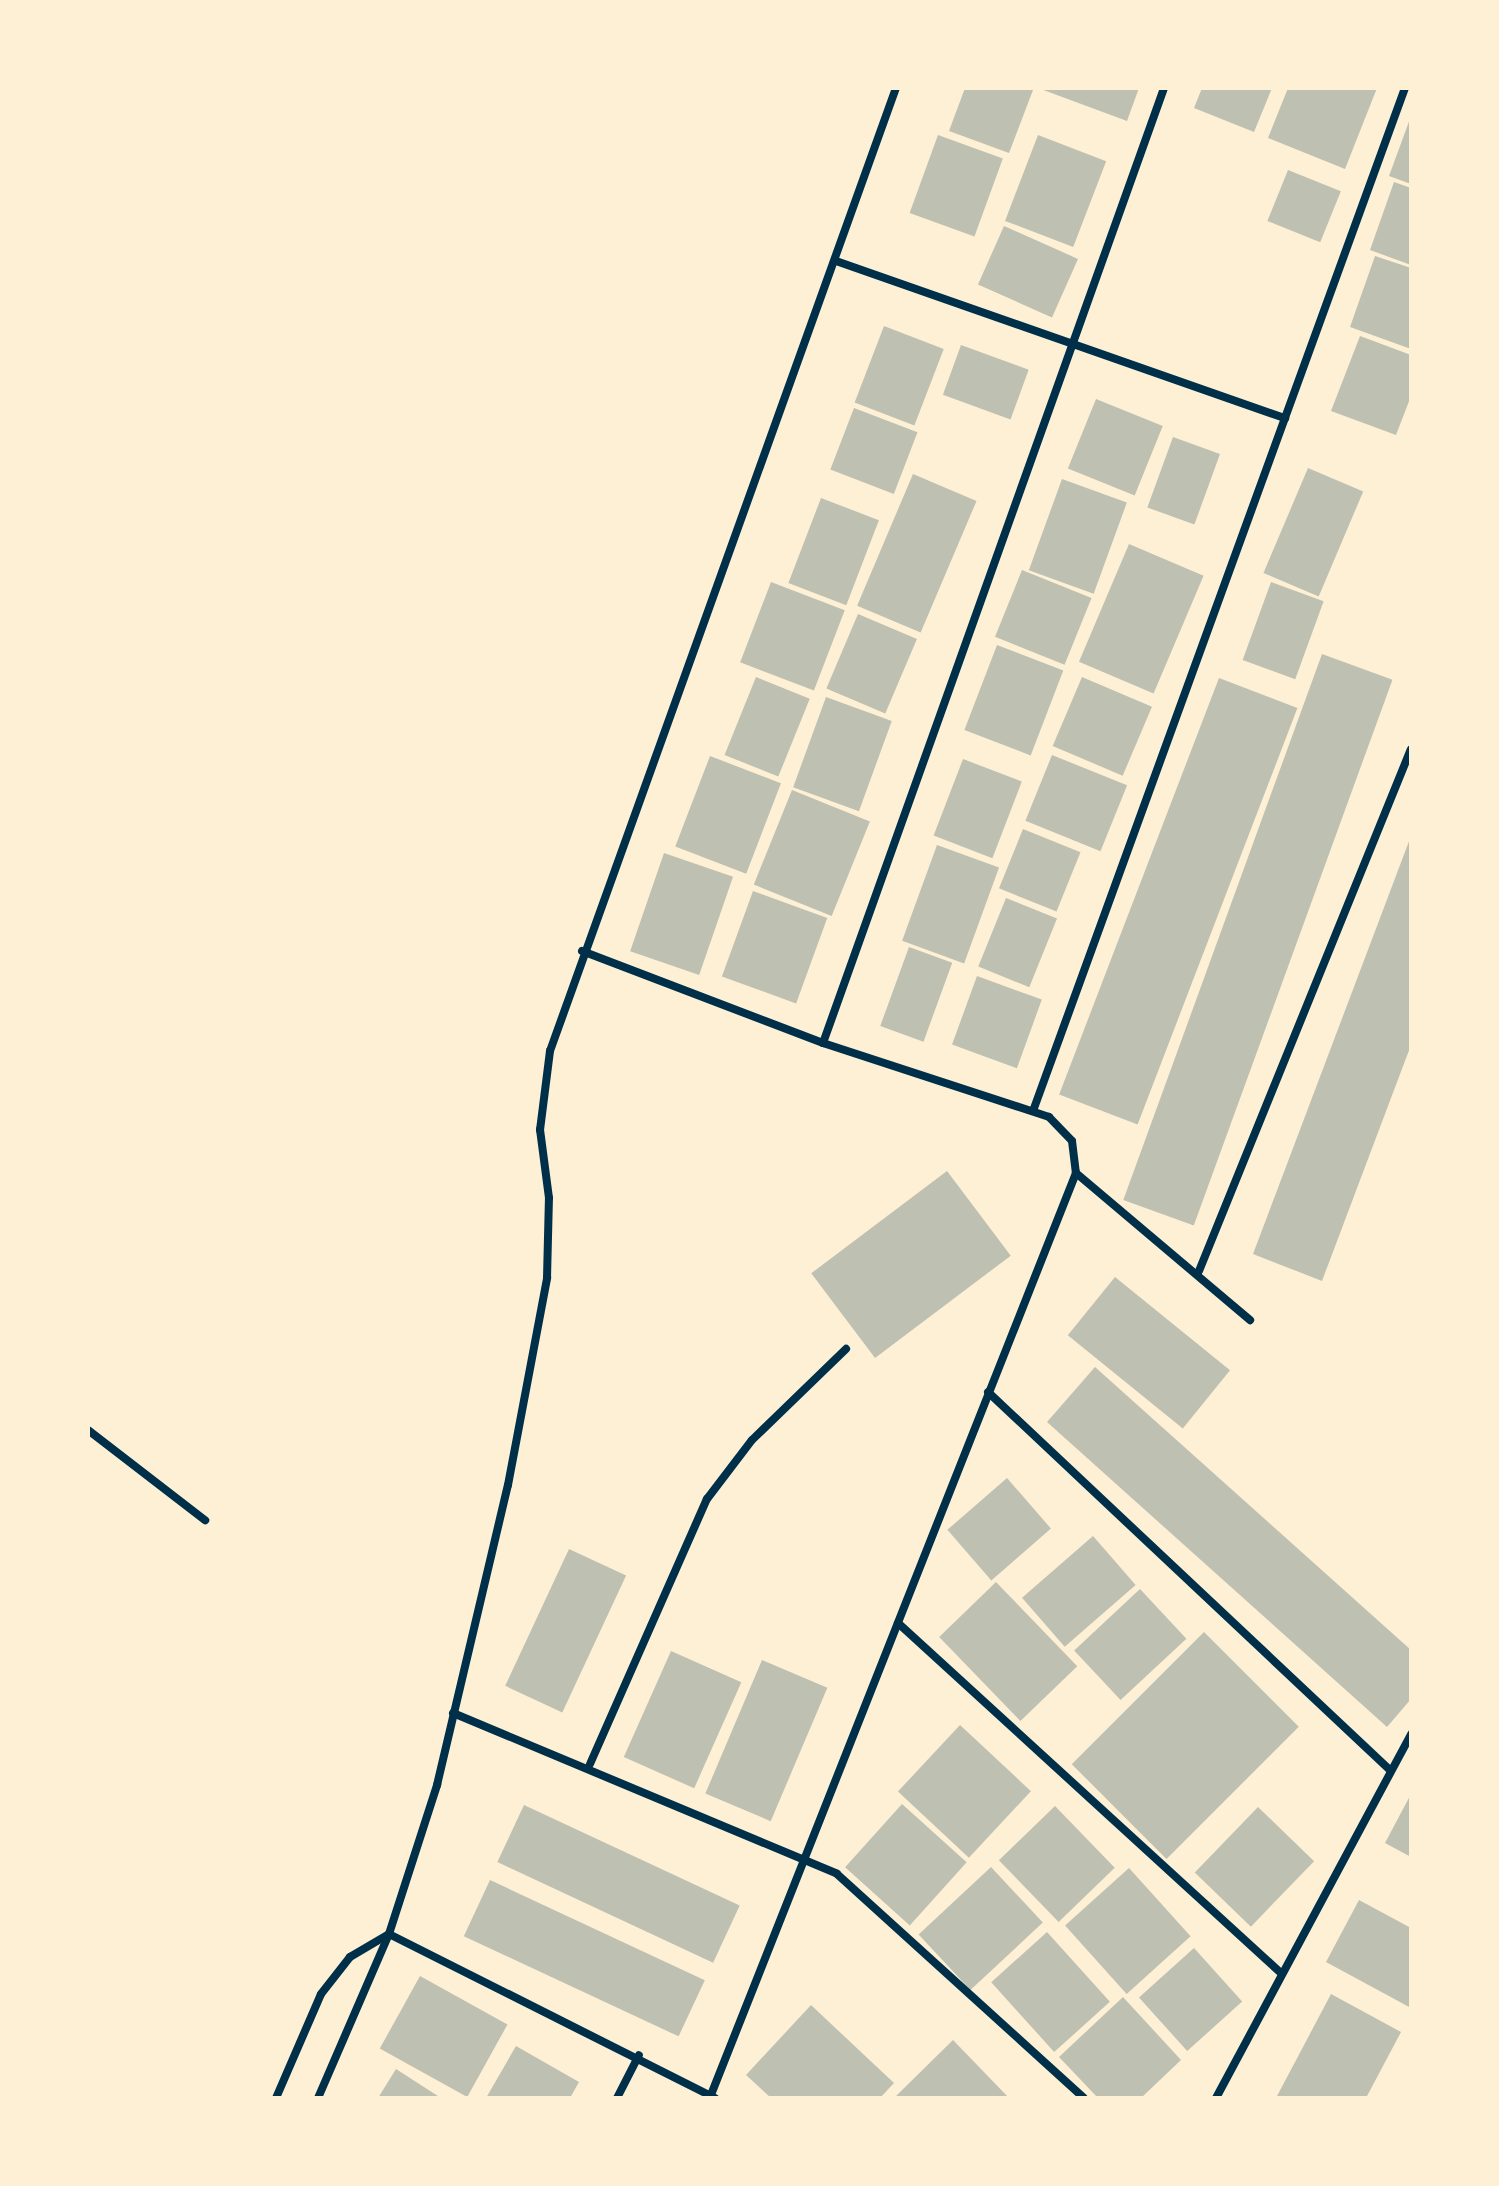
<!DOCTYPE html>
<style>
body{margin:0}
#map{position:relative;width:1499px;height:2186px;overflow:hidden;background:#fdf0d5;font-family:"Archivo Narrow",sans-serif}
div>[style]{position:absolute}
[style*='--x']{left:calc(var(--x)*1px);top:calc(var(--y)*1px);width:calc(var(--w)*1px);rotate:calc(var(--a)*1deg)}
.building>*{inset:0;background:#bec0b2;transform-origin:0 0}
.minor>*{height:8px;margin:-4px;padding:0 4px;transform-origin:4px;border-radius:4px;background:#003049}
span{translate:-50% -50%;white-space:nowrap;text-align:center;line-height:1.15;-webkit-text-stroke:8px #fdf0d5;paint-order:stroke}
.frame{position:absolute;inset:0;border:90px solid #fdf0d5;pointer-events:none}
</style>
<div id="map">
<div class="building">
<div style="clip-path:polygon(965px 88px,1033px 90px,1009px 153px,949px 131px)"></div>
<div style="clip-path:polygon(1038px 88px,1139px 88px,1127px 121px)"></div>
<div style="clip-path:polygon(1202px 88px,1272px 88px,1254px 132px,1194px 108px)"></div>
<div style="clip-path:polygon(1288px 88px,1377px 88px,1345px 169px,1268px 138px)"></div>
<div style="clip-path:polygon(1411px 116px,1411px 184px,1389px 176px)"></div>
<div style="left:938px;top:135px;width:69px;height:83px;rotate:20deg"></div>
<div style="left:1038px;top:135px;width:73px;height:92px;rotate:21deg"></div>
<div style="left:1288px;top:170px;width:57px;height:55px;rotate:22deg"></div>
<div style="clip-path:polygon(1394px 182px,1411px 188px,1411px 265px,1370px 250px)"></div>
<div style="left:1004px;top:226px;width:81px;height:64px;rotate:24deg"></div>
<div style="clip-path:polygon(1375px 256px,1411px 268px,1411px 349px,1350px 327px)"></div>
<div style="left:884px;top:326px;width:64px;height:82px;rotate:21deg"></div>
<div style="clip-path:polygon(1360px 336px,1411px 355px,1411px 396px,1396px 435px,1331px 411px)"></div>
<div style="left:961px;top:345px;width:72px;height:53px;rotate:20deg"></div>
<div style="left:1096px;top:399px;width:72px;height:75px;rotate:22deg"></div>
<div style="left:854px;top:408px;width:68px;height:66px;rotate:21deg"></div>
<div style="left:1173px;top:437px;width:50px;height:75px;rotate:20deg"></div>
<div style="left:1308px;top:468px;width:60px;height:114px;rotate:23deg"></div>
<div style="left:913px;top:474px;width:69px;height:143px;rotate:23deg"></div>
<div style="left:1062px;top:479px;width:69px;height:97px;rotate:20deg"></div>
<div style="left:821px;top:498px;width:62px;height:91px;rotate:21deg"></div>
<div style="left:1129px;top:544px;width:81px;height:128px;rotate:23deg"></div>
<div style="left:1022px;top:570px;width:75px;height:72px;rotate:22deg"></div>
<div style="left:771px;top:582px;width:79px;height:86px;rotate:21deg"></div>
<div style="left:1271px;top:582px;width:56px;height:83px;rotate:20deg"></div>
<div style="left:858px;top:614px;width:64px;height:81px;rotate:23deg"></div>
<div style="left:997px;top:645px;width:71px;height:91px;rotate:21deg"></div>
<div style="left:1322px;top:654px;width:75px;height:581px;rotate:20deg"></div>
<div style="left:756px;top:677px;width:58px;height:84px;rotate:22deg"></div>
<div style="left:1082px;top:677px;width:76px;height:75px;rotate:23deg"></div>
<div style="left:1219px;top:678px;width:84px;height:446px;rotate:21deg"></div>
<div style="left:826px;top:697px;width:70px;height:96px;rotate:20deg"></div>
<div style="left:1052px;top:755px;width:81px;height:71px;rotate:22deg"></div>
<div style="left:710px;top:756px;width:76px;height:97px;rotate:21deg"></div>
<div style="left:963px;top:759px;width:63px;height:82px;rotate:21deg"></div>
<div style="left:792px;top:790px;width:84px;height:102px;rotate:22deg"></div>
<div style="left:1023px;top:829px;width:62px;height:64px;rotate:22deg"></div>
<div style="clip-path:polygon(1411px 836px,1411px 1045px,1322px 1281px,1253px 1254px)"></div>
<div style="left:937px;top:845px;width:66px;height:102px;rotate:20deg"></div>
<div style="left:664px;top:853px;width:73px;height:104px;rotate:19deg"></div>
<div style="left:753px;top:891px;width:79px;height:91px;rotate:20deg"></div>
<div style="left:1006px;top:898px;width:55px;height:74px;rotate:22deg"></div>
<div style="left:909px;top:947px;width:46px;height:84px;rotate:20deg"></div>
<div style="left:977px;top:976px;width:69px;height:73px;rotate:20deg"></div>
<div style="left:947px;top:1171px;width:106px;height:170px;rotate:53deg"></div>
<div style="left:1115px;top:1277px;width:148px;height:75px;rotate:39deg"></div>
<div style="clip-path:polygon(1095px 1367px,1411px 1650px,1411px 1699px,1387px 1727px,1047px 1422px)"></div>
<div style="left:1007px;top:1478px;width:67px;height:79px;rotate:49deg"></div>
<div style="left:1093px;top:1536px;width:65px;height:94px;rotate:49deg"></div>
<div style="left:569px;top:1549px;width:63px;height:151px;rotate:25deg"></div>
<div style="left:996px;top:1582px;width:117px;height:79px;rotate:46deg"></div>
<div style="left:1140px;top:1589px;width:68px;height:90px;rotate:47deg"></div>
<div style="left:1204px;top:1632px;width:134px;height:187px;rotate:45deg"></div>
<div style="left:671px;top:1651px;width:77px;height:116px;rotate:24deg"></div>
<div style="left:762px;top:1660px;width:71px;height:145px;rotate:23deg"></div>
<div style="left:960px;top:1725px;width:97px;height:91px;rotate:43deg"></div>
<div style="clip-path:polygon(1411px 1794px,1411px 1857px,1385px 1843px)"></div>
<div style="left:902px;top:1804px;width:87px;height:85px;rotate:42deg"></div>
<div style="left:524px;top:1805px;width:238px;height:63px;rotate:25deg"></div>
<div style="left:1055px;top:1806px;width:86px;height:78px;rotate:46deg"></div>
<div style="left:1258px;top:1807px;width:78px;height:91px;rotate:44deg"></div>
<div style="left:991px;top:1867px;width:76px;height:99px;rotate:47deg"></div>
<div style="left:1129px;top:1868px;width:92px;height:86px;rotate:48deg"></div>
<div style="left:490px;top:1880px;width:237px;height:62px;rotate:25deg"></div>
<div style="clip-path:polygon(1359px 1900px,1411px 1928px,1411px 2008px,1326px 1962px)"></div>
<div style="left:1047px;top:1932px;width:94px;height:75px;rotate:48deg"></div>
<div style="left:1194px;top:1948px;width:72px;height:74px;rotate:48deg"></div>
<div style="left:420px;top:1976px;width:100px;height:83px;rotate:29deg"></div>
<div style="clip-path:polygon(1331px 1994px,1401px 2032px,1366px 2098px,1276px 2098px)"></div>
<div style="clip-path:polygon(1123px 1997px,1181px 2060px,1141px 2098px,1098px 2098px,1059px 2057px)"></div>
<div style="clip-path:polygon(811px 2005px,894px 2083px,880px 2098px,771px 2098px,746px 2075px)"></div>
<div style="clip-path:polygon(953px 2040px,1009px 2098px,894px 2098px)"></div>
<div style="clip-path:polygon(516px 2046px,579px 2082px,570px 2098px,486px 2098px)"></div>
<div style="clip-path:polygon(396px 2069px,441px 2098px,378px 2098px)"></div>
</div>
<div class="minor">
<div style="--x:836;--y:261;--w:476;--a:19.3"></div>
<div style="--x:582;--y:951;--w:258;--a:20.9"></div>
<div style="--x:823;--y:1043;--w:238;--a:18.1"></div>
<div style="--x:1049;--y:1117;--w:33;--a:46"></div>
<div style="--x:1072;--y:1141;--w:32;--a:83"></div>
<div style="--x:1076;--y:1173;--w:992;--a:111.6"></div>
<div style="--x:823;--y:1043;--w:1014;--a:-70.35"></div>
<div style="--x:1033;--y:1111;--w:1089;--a:-70.02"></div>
<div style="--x:1076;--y:1173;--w:228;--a:40.2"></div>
<div style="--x:1199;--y:1271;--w:563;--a:-67.9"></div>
<div style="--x:988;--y:1392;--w:553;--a:43.24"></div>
<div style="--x:88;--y:1430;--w:148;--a:37.6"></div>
<div style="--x:898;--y:1623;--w:520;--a:42.43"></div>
<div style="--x:453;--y:1713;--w:416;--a:22.7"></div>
<div style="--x:837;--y:1874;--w:333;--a:42.2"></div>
<div style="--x:590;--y:1764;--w:290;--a:-66.2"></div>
<div style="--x:707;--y:1499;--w:74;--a:-52.7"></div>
<div style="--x:752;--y:1440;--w:131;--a:-44.1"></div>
<div style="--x:276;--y:2098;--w:113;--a:-66.6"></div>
<div style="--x:321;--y:1994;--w:47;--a:-51.9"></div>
<div style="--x:350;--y:1957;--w:45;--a:-30.5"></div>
<div style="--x:389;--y:1934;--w:365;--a:26.7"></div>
<div style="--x:318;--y:2098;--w:179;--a:-66.6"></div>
<div style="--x:389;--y:1934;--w:157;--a:-72.1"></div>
<div style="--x:437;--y:1785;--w:308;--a:-76.7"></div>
<div style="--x:508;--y:1485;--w:211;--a:-79.3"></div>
<div style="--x:547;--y:1278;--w:80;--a:-88.6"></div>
<div style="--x:549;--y:1198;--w:69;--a:-97.5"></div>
<div style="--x:540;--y:1130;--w:80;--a:-82.8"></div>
<div style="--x:550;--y:1051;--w:1023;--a:-70.24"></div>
<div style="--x:617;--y:2098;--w:48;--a:-62.9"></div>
<div style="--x:1216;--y:2098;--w:413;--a:-61.8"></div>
</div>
<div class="frame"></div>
</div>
